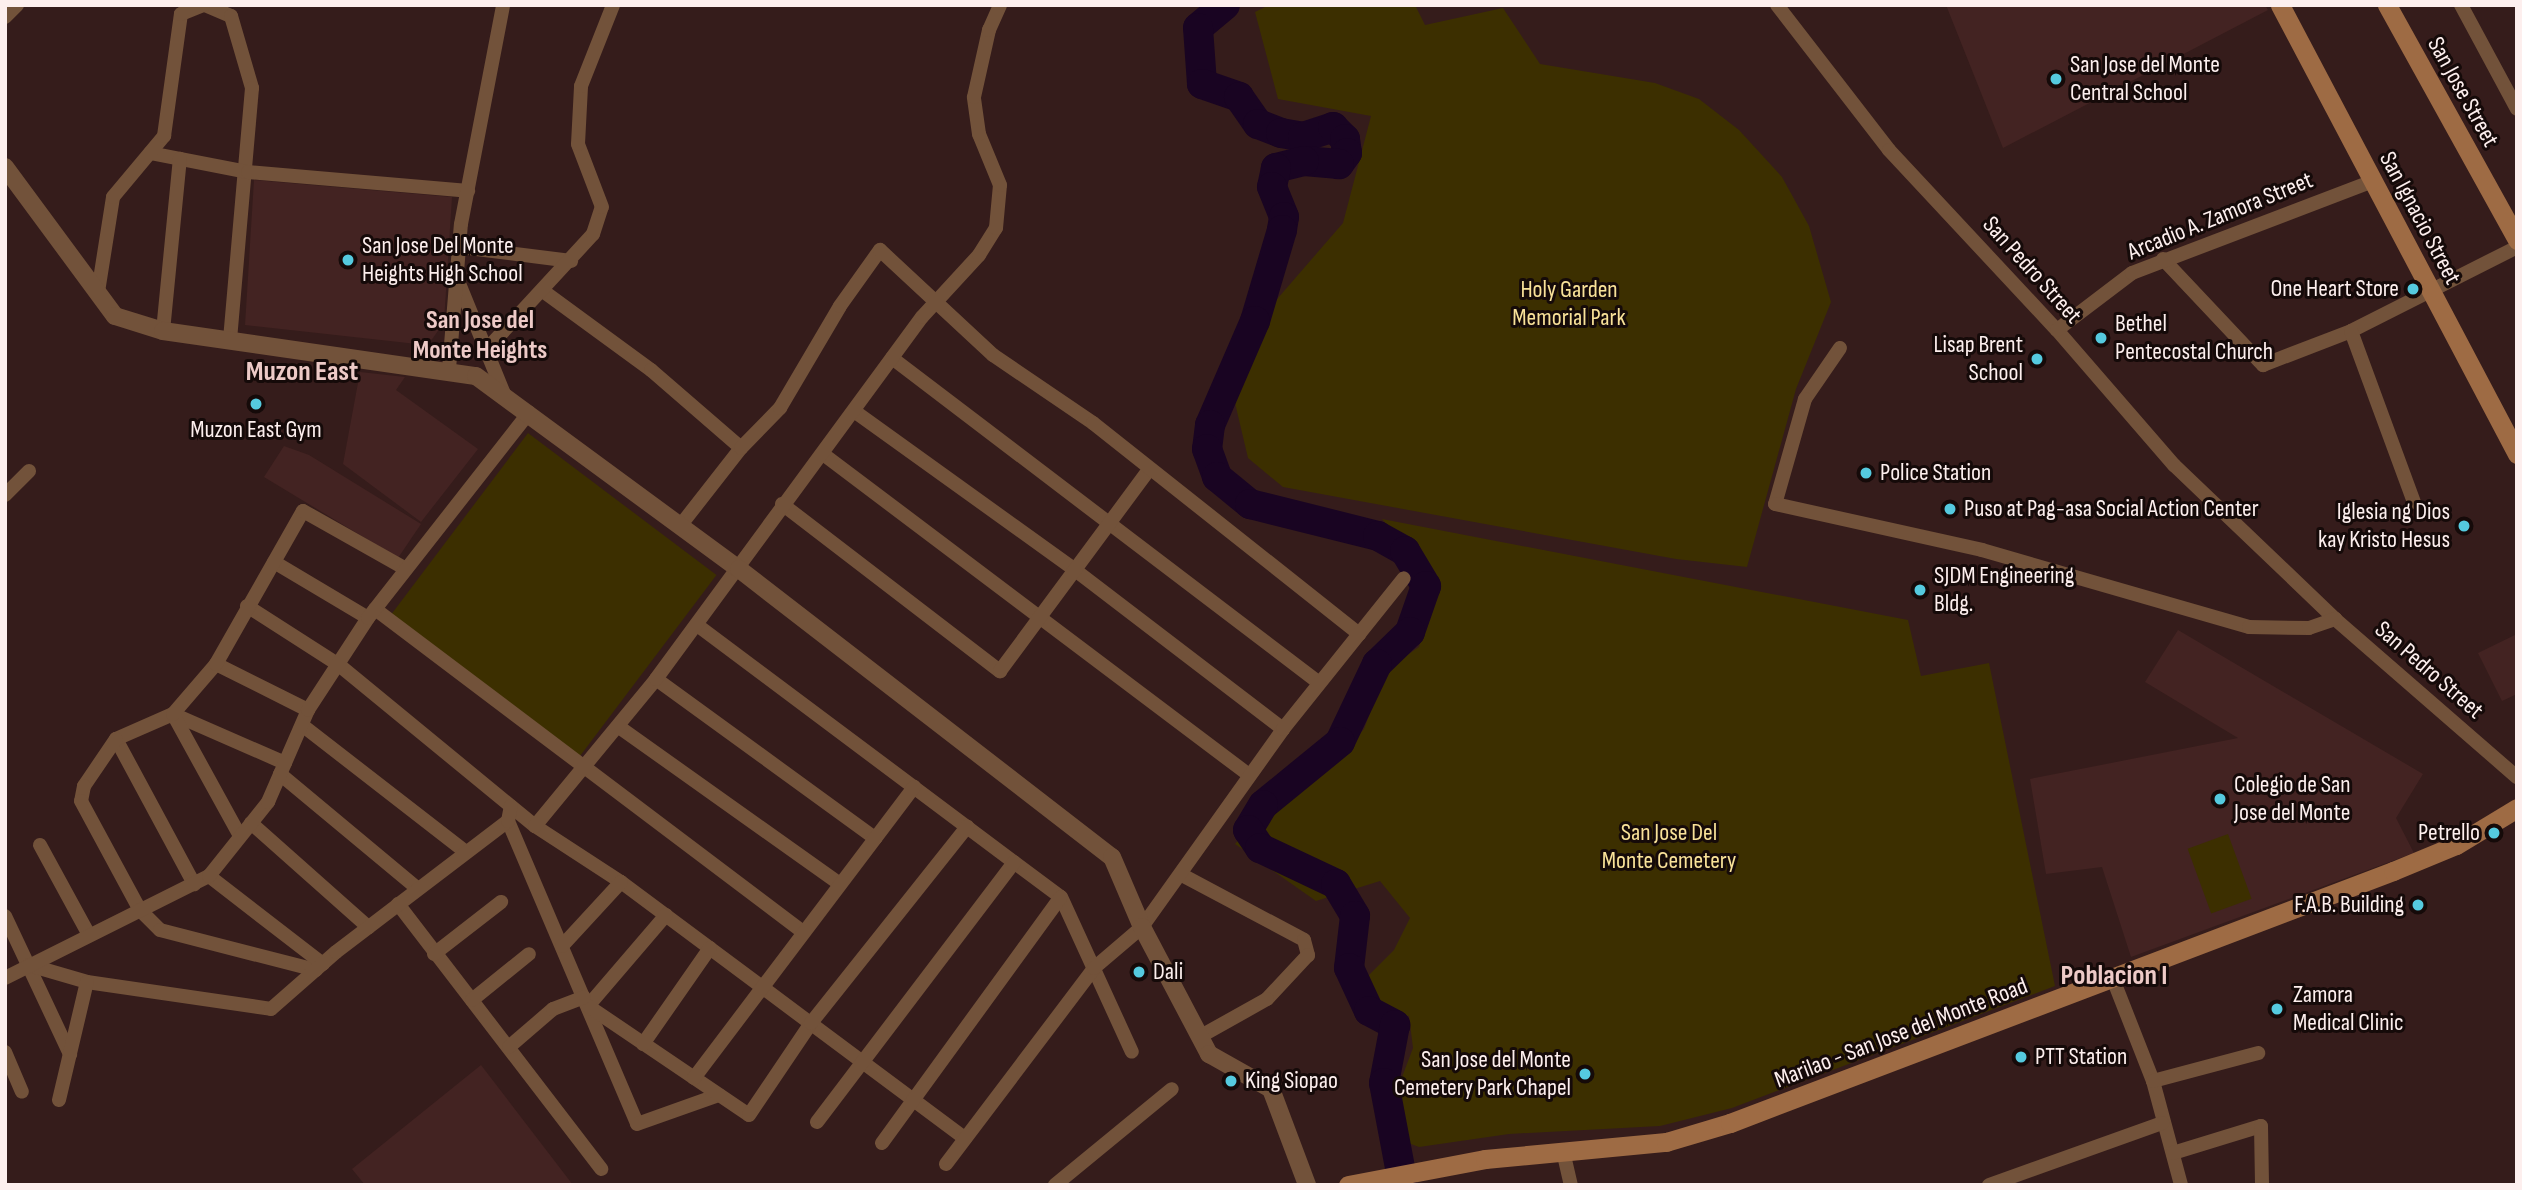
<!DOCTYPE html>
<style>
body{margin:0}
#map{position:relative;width:2522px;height:1190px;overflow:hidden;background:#351c1b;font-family:"Sofia Sans Condensed",sans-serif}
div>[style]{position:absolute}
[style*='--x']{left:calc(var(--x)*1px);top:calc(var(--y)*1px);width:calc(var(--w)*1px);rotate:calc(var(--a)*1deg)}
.built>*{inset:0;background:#432322}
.green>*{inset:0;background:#3c2f00;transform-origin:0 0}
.river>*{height:30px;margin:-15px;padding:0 15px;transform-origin:15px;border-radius:15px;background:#190422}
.minor>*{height:14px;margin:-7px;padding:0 7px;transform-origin:7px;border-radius:7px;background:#72523a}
.tertiary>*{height:18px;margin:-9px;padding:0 9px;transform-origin:9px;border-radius:9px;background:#72523a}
.secondary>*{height:19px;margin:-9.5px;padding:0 9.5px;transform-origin:9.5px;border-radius:9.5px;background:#9e6b44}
.dots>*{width:19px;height:19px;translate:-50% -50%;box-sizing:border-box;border:4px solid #150a09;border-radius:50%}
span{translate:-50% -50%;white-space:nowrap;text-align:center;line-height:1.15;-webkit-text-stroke:6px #150a09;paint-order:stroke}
.poi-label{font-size:24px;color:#fdefee}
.left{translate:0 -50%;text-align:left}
.right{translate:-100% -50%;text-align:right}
.street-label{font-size:24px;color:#fdefee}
.park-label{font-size:24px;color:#f9e299}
.neighbourhood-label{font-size:26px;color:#edcac7;font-weight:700}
.quarter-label{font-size:28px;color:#edcac7;font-weight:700}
.frame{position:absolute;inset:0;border:7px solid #fdefee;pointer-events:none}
</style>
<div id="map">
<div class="built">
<div style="clip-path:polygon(1946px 5px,2265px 5px,2268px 10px,2003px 148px)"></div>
<div style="clip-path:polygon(254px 180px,452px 197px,444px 322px,433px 338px,426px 345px,245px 325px)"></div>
<div style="clip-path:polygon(360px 372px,405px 377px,396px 390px,478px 449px,421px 522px,343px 464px)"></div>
<div style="clip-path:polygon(284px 446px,309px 455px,421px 524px,398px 558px,264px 477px)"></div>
<div style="clip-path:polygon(2178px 630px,2423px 774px,2396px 818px,2414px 853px,2131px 957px,2102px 867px,2046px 874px,2030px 779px,2238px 738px,2145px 682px)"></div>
<div style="clip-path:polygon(2517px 634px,2517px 694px,2502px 701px,2478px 653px)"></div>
<div style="clip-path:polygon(481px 1065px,573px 1185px,365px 1185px,352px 1169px)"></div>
</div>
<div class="green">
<div style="clip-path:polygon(1269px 5px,1415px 5px,1425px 25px,1503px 8px,1540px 64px,1655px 83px,1699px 99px,1739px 130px,1782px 177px,1809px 226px,1831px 302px,1796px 389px,1747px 567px,1676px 559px,1283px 487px,1248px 458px,1235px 403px,1265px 313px,1343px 223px,1371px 116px,1278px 99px,1255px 12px)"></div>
<div style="left:528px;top:433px;width:236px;height:228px;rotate:37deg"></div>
<div style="clip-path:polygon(1382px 519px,1908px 620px,1921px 676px,1989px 663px,2055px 986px,1732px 1108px,1660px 1126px,1509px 1134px,1419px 1147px,1403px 1141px,1391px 1106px,1413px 1048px,1409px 1016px,1381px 1011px,1364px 980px,1394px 950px,1410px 918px,1380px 881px,1316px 901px,1235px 844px,1267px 808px,1324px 774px,1364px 729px,1374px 702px,1373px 678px,1419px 647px,1437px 584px)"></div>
<div style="left:2228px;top:834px;width:69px;height:43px;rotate:70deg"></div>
</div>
<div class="river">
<div style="--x:1225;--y:5;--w:35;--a:140"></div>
<div style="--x:1198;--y:28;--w:56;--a:85.9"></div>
<div style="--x:1202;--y:84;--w:39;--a:19"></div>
<div style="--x:1239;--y:97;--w:33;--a:55"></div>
<div style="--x:1258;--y:124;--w:25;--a:21"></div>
<div style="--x:1281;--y:133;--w:22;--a:10"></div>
<div style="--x:1303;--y:137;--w:32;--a:-18"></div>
<div style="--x:1333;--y:127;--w:17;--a:45"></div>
<div style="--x:1345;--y:139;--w:14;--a:82"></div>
<div style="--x:1347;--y:153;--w:14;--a:126"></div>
<div style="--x:1339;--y:164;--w:35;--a:-175"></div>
<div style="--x:1304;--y:161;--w:29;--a:166"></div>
<div style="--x:1276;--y:168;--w:19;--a:102"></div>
<div style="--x:1272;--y:187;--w:32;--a:68"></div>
<div style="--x:1284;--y:217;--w:13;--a:99"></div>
<div style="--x:1282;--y:230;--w:95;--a:106.5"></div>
<div style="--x:1255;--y:321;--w:113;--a:113.4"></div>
<div style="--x:1210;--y:425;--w:24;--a:97"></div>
<div style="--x:1207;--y:449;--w:30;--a:70"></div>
<div style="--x:1217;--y:477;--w:43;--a:39.3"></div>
<div style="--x:1250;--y:504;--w:132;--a:14"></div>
<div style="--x:1378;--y:536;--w:31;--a:29"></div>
<div style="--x:1405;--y:551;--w:41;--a:59"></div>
<div style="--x:1426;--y:586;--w:49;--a:109.2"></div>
<div style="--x:1410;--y:632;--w:46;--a:135.9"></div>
<div style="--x:1377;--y:664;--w:86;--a:115.4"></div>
<div style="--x:1340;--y:742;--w:99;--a:140.7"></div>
<div style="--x:1263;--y:805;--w:29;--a:121"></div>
<div style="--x:1248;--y:830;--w:22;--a:56"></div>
<div style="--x:1260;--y:848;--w:84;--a:25.3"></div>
<div style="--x:1336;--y:884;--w:37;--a:59"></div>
<div style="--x:1355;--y:916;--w:52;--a:96.6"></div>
<div style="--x:1349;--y:968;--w:47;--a:65.1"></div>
<div style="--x:1369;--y:1011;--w:30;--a:28"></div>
<div style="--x:1395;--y:1025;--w:59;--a:100.7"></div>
<div style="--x:1384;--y:1083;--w:97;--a:79.3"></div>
<div style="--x:1402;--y:1178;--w:9;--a:126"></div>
</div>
<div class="minor">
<div style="--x:205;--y:5;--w:28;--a:23"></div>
<div style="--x:231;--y:16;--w:75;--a:73.7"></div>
<div style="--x:252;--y:88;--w:253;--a:95"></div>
<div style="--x:1777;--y:5;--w:183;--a:52.3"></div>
<div style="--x:1889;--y:150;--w:246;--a:47"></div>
<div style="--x:2057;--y:330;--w:179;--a:49.1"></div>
<div style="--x:2174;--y:465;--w:223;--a:43.7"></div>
<div style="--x:2335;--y:619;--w:241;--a:41"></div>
<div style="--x:2461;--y:5;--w:118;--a:61.7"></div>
<div style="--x:5;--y:17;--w:17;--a:-45"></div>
<div style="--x:150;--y:153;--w:100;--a:11"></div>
<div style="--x:248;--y:172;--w:221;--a:4.9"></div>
<div style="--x:460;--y:247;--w:112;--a:7.2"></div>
<div style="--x:2163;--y:259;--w:146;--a:46.7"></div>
<div style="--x:2263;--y:365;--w:94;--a:-21.1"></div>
<div style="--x:2351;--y:331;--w:186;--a:-26.8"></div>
<div style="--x:460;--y:286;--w:119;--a:67.8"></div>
<div style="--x:543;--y:291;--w:134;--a:36.2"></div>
<div style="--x:651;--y:370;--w:119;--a:40.9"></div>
<div style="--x:98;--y:292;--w:96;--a:-81"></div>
<div style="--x:113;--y:197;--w:80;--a:-50.1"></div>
<div style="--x:164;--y:136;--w:123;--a:-82.1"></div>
<div style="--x:181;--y:14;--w:24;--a:-22"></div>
<div style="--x:2057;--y:330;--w:94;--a:-37.2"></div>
<div style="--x:2132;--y:273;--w:258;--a:-20.9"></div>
<div style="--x:163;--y:331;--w:173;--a:-84.4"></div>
<div style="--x:2351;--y:331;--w:182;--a:69.8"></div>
<div style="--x:1840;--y:348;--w:62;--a:124.5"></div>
<div style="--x:1805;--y:399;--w:109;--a:105.9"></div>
<div style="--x:1775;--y:504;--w:212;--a:12.5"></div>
<div style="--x:1982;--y:550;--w:278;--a:16.1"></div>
<div style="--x:2249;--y:627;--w:60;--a:1"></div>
<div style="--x:2309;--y:628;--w:28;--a:-19"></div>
<div style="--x:487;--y:349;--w:156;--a:-47.3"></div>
<div style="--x:593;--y:234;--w:28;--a:-72"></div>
<div style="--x:602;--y:207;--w:67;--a:-110.9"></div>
<div style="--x:578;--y:144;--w:58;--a:-87"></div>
<div style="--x:581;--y:86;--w:87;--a:-68.4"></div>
<div style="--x:892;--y:358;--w:535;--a:37.26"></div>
<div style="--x:449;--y:369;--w:145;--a:-85.3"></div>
<div style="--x:461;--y:224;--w:223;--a:-79.1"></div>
<div style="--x:854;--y:411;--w:272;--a:35.7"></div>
<div style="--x:1075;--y:570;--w:262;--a:37.4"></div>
<div style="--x:823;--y:454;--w:533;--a:37"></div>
<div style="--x:5;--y:495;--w:34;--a:-45"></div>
<div style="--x:782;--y:504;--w:275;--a:37.5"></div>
<div style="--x:1000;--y:671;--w:250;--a:-53.5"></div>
<div style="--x:680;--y:526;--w:99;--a:-52"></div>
<div style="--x:741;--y:448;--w:56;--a:-45.7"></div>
<div style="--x:780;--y:408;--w:118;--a:-59.5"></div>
<div style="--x:840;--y:306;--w:69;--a:-54.5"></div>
<div style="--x:880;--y:250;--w:154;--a:42.9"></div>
<div style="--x:993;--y:355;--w:121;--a:34.2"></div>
<div style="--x:1093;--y:423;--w:340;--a:38.4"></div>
<div style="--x:274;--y:562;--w:109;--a:30.8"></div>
<div style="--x:247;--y:606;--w:109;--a:32.7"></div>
<div style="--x:339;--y:665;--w:254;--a:39.4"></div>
<div style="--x:535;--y:826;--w:103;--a:33.1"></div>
<div style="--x:621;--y:882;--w:429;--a:36.7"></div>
<div style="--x:375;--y:609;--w:536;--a:37.04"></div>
<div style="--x:697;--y:625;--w:454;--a:36.8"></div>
<div style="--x:1061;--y:897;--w:170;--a:65.4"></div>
<div style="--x:216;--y:664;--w:103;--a:26.6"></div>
<div style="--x:656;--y:679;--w:271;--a:36"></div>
<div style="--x:302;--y:725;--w:207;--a:37.8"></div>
<div style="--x:619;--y:727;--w:271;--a:35.4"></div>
<div style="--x:116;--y:739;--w:165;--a:61.7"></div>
<div style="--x:285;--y:763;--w:122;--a:-156.4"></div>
<div style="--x:173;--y:714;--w:62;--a:156.3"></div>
<div style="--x:116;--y:739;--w:57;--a:124.2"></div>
<div style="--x:84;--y:786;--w:15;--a:101"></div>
<div style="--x:81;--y:801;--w:124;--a:61.6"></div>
<div style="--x:140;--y:910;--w:28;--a:45"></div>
<div style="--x:160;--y:930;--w:161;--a:14.4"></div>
<div style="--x:280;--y:774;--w:178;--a:39.8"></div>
<div style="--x:508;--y:821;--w:329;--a:66.9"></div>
<div style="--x:637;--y:1124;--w:87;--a:-19.5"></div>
<div style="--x:251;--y:823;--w:157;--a:41.6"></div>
<div style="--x:535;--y:826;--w:190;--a:-50.5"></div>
<div style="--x:656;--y:679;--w:449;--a:-53.7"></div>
<div style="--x:922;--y:317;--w:84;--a:-47.4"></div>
<div style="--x:979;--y:255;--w:32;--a:-58"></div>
<div style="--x:996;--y:228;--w:43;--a:-84.7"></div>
<div style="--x:1000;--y:185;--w:55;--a:-112.4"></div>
<div style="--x:979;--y:134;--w:37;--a:-98"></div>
<div style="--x:974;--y:97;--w:69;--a:-77.4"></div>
<div style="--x:989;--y:30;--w:27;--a:-66"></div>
<div style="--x:240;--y:836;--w:139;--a:-118.8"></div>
<div style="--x:173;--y:714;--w:66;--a:-49.3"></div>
<div style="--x:216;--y:664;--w:176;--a:-60.4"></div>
<div style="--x:303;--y:511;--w:118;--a:29.4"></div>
<div style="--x:40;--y:845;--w:102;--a:61.4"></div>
<div style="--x:1182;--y:875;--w:138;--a:28"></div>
<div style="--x:1304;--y:940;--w:16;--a:75"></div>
<div style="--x:1308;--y:955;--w:60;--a:133"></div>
<div style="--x:1267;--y:999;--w:76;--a:150.7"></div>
<div style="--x:209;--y:876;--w:144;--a:37.7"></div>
<div style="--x:398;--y:904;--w:334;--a:52.5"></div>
<div style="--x:666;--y:915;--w:120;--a:130.6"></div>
<div style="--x:588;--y:1006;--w:194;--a:34.1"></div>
<div style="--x:749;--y:1115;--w:111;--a:-56"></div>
<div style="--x:811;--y:1023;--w:251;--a:-51.5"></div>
<div style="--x:5;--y:916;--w:153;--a:64.8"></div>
<div style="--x:562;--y:946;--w:87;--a:-47.3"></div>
<div style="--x:434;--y:954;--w:85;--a:-37.8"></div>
<div style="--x:29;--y:965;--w:60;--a:16.3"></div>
<div style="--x:87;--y:982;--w:186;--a:8.3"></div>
<div style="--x:271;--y:1009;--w:86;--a:-41.2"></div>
<div style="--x:336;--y:952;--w:216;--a:-37.3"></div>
<div style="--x:508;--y:821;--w:15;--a:-79"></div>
<div style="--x:5;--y:978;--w:228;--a:-26.6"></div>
<div style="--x:209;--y:876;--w:95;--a:-51.4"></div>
<div style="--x:268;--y:802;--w:100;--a:-66.5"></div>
<div style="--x:308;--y:710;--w:110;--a:-56.9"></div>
<div style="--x:368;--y:618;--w:261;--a:-51.9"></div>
<div style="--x:2113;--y:979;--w:110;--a:68.6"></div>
<div style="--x:2153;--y:1081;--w:108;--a:74.9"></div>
<div style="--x:472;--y:1000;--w:73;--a:-38.9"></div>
<div style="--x:643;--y:1044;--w:117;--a:-55.1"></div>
<div style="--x:509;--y:1047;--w:58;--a:-40.8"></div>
<div style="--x:553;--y:1009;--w:33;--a:-21"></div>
<div style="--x:5;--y:1052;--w:43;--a:67"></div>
<div style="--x:694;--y:1078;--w:365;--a:-52.9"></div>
<div style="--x:2153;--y:1081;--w:109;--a:-14.9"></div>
<div style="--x:59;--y:1100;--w:121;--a:-76.7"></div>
<div style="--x:817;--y:1122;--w:326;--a:-52.8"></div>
<div style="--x:882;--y:1143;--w:304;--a:-54"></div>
<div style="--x:1563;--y:1151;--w:35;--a:77"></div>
<div style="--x:2173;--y:1153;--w:92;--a:-17.1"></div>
<div style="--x:2261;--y:1126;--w:59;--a:89"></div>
<div style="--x:946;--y:1164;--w:246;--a:-52.9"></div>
<div style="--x:1094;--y:968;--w:63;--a:-40.5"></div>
<div style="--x:1142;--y:927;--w:243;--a:-54.5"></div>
<div style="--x:1283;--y:729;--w:193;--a:-51.3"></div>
<div style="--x:1055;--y:1185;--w:151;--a:-39.4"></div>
<div style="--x:1989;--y:1185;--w:184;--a:-19.7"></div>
</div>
<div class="tertiary">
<div style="--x:5;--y:167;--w:185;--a:53.6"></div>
<div style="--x:115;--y:316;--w:50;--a:17.4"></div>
<div style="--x:163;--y:331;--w:316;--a:8.2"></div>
<div style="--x:476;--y:376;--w:326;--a:36.3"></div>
<div style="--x:739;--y:569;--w:471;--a:37.7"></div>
<div style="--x:1112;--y:857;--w:76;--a:66.8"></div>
<div style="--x:1142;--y:927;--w:144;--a:62.2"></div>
<div style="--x:1209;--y:1054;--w:71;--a:29.4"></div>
<div style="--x:1271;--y:1089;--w:103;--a:69.4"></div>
</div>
<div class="secondary">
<div style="--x:2280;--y:5;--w:508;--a:62.17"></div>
<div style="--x:2387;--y:5;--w:269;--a:61"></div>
<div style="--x:1348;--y:1185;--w:139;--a:-10.7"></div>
<div style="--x:1485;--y:1159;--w:182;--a:-5.4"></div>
<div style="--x:1666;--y:1142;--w:67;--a:-16.5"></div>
<div style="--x:1730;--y:1123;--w:709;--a:-20.81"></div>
<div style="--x:2393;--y:871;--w:68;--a:-22.4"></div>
<div style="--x:2456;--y:845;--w:71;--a:-31.2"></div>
</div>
<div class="dots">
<div style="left:2056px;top:79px;background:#55cadf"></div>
<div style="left:348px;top:260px;background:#55cadf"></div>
<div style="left:2413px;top:289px;background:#55cadf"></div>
<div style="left:2101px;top:338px;background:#55cadf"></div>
<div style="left:2037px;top:359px;background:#55cadf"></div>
<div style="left:256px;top:404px;background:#55cadf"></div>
<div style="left:1866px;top:473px;background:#55cadf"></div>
<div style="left:1950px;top:509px;background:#55cadf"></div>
<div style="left:2464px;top:526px;background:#55cadf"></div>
<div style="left:1920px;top:590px;background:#55cadf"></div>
<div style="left:2220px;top:799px;background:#55cadf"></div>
<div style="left:2494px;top:833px;background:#55cadf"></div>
<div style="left:2418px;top:905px;background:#55cadf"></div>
<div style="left:1139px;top:972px;background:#55cadf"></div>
<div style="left:2277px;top:1009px;background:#55cadf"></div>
<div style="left:2021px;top:1057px;background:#55cadf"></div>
<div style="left:1585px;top:1074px;background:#55cadf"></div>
<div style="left:1231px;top:1081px;background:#55cadf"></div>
</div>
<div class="poi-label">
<span class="left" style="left:2070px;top:79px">San Jose del Monte<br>Central School</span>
<span class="left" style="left:362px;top:260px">San Jose Del Monte<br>Heights High School</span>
<span class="right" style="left:2399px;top:289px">One Heart Store</span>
<span class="left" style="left:2115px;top:338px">Bethel<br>Pentecostal Church</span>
<span class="right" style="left:2023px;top:359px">Lisap Brent<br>School</span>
<span style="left:256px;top:430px">Muzon East Gym</span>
<span class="left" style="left:1880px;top:473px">Police Station</span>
<span class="left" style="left:1964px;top:509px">Puso at Pag-asa Social Action Center</span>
<span class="right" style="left:2450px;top:526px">Iglesia ng Dios<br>kay Kristo Hesus</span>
<span class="left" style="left:1934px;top:590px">SJDM Engineering<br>Bldg.</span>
<span class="left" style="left:2234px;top:799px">Colegio de San<br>Jose del Monte</span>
<span class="right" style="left:2480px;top:833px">Petrello</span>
<span class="right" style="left:2404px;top:905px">F.A.B. Building</span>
<span class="left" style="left:1153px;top:972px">Dali</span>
<span class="left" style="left:2293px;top:1009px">Zamora<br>Medical Clinic</span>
<span class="left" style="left:2035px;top:1057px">PTT Station</span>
<span class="right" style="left:1571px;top:1074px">San Jose del Monte<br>Cemetery Park Chapel</span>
<span class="left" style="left:1245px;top:1081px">King Siopao</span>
</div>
<div class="street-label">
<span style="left:2463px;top:92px;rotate:61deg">San Jose Street</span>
<span style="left:2220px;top:216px;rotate:-22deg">Arcadio A. Zamora Street</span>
<span style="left:2420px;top:218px;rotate:62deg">San Ignacio Street</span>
<span style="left:2032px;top:270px;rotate:48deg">San Pedro Street</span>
<span style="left:2429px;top:670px;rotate:41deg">San Pedro Street</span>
<span style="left:1901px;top:1033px;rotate:-21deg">Marilao - San Jose del Monte Road</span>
</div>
<div class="park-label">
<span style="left:1569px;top:304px">Holy Garden<br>Memorial Park</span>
<span style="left:1669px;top:847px">San Jose Del<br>Monte Cemetery</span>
</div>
<div class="neighbourhood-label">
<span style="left:480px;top:336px">San Jose del<br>Monte Heights</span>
</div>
<div class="quarter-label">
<span style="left:302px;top:372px">Muzon East</span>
<span style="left:2114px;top:976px">Poblacion I</span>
</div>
<div class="frame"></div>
</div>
